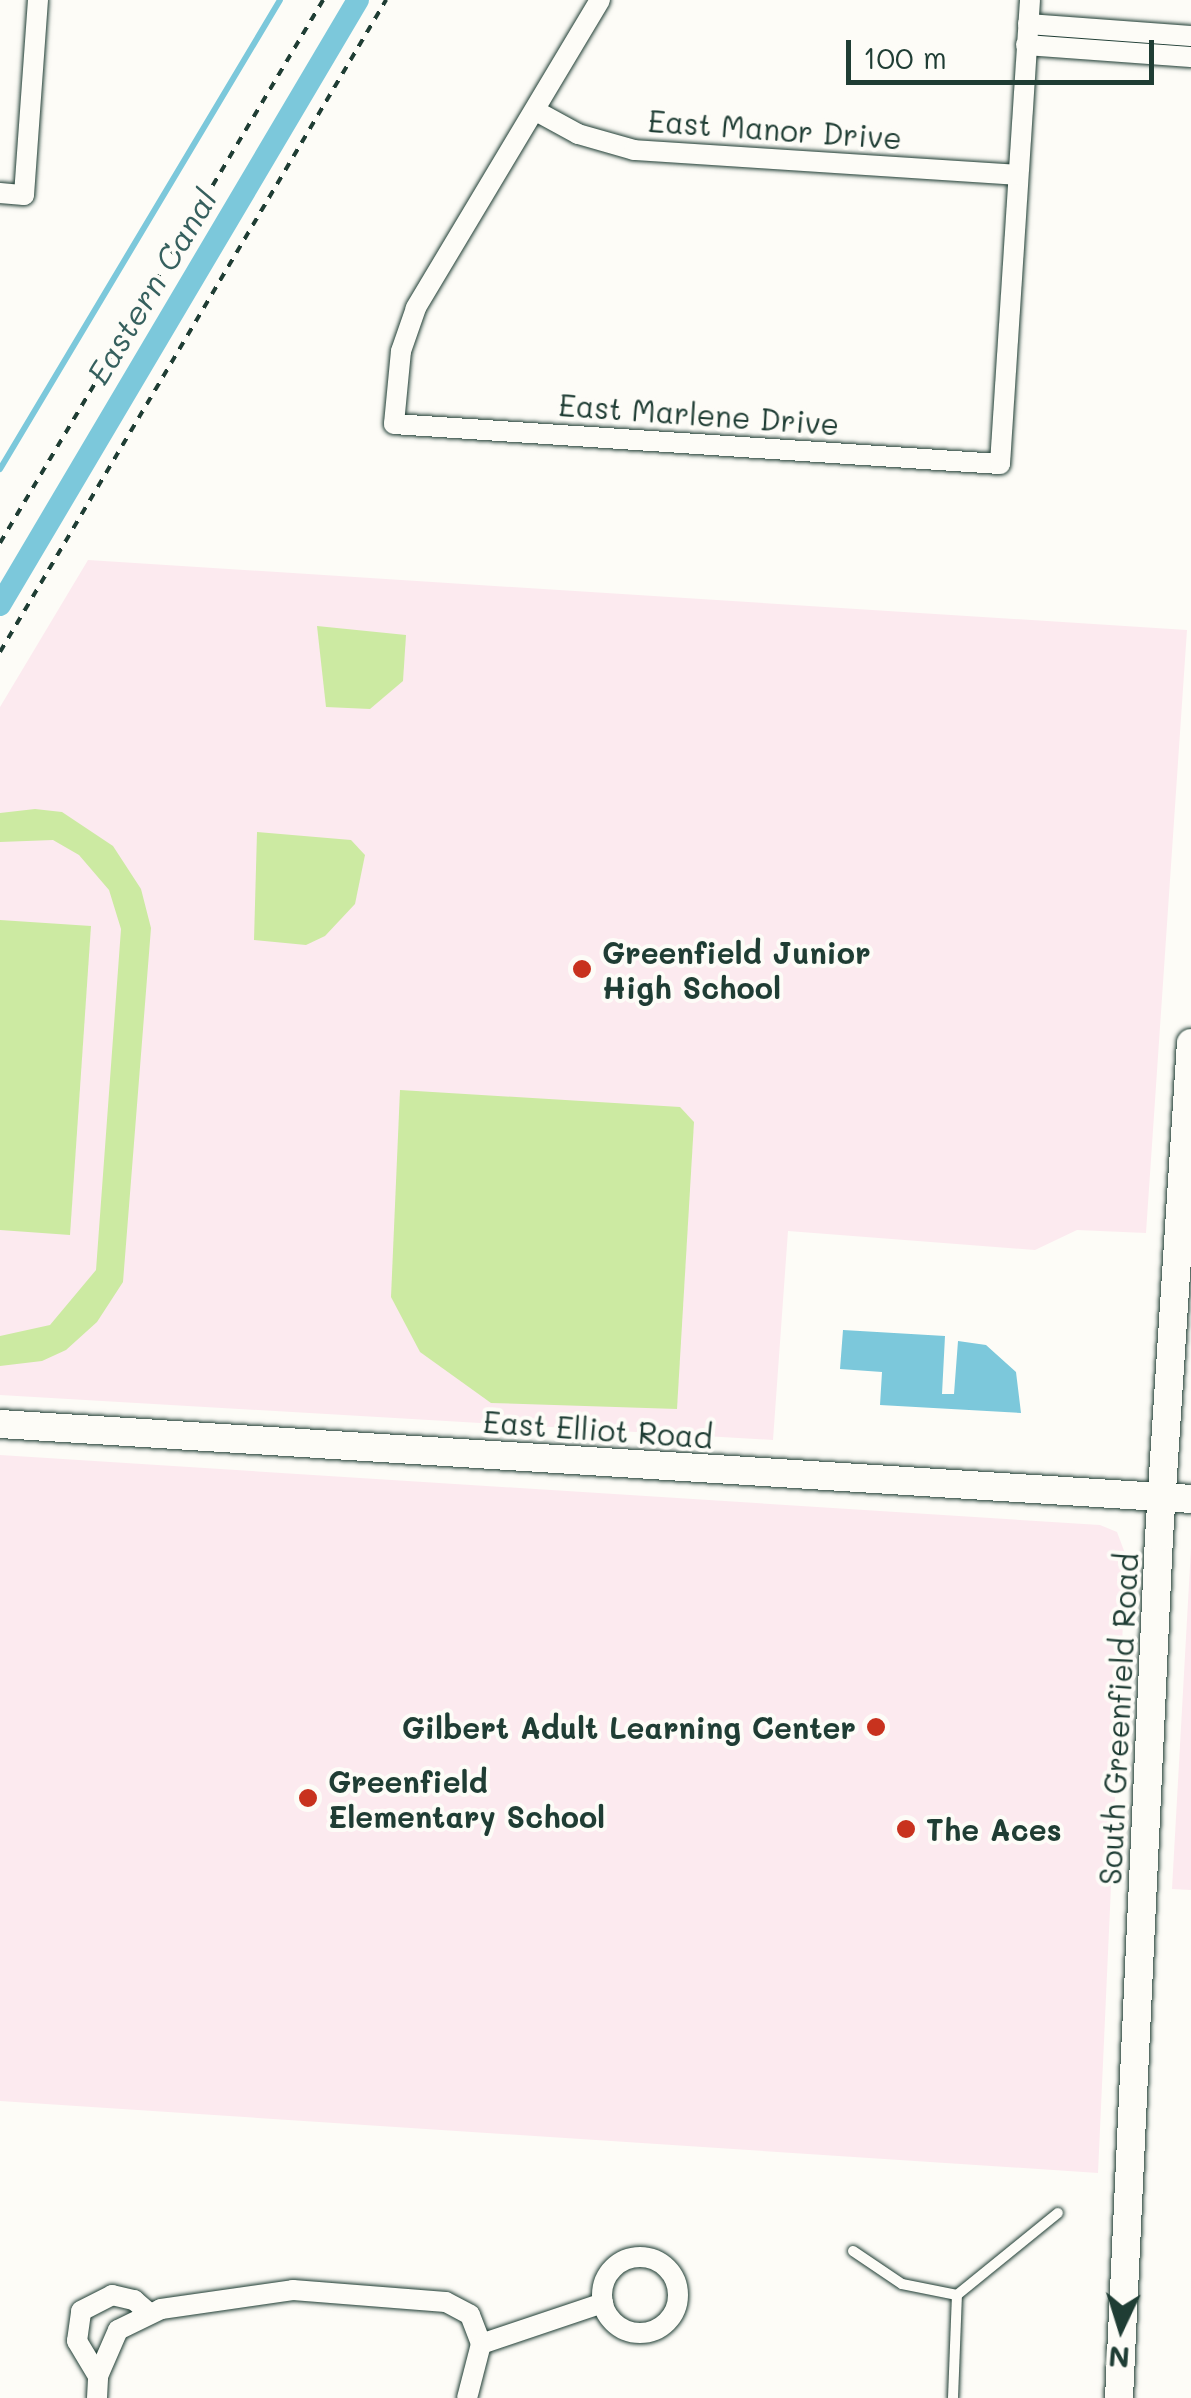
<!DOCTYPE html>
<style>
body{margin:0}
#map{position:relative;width:1191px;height:2398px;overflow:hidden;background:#fdfcf7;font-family:Mali,sans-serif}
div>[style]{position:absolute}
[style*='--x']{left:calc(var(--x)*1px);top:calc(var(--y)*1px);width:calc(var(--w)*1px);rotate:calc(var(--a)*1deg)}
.built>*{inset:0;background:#fceaef}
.green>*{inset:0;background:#cceaa2}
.water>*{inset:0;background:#7cc8db}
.stream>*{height:6px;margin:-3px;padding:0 3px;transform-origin:3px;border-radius:3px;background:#7cc8db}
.canal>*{height:22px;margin:-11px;padding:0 11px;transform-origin:11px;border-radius:11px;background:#7cc8db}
.path>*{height:4px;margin-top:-2px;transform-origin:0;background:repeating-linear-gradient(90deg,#1f3d34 0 8px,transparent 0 16px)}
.roads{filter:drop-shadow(0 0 2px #1f3d34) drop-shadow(0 0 2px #1f3d34)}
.lane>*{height:10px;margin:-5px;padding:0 5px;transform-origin:5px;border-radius:5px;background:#fdfcf7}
.street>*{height:20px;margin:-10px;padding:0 10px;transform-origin:10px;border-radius:10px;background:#fdfcf7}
.street>.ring{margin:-10px;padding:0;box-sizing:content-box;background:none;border:20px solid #fdfcf7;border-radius:50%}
.secondary>*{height:28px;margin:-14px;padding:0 14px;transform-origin:14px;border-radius:14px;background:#fdfcf7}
.dots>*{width:28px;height:28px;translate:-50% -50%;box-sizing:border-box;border:5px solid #fdfcf7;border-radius:50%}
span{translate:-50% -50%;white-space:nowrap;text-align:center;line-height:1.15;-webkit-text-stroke:8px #fdfcf7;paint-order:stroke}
.street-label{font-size:30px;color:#1f3d34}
.poi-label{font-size:30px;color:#1f3d34;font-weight:700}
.left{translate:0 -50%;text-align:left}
.right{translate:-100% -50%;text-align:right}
.water-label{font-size:32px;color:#36605e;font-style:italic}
.north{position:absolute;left:1071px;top:2278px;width:100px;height:100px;-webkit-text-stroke:8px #fdfcf7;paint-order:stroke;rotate:184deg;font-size:28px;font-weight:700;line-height:40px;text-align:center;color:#1f3d34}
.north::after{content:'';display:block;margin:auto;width:35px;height:45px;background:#1f3d34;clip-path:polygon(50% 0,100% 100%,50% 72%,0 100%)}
.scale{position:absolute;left:846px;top:40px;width:308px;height:45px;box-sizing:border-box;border:5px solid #1f3d34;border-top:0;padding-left:12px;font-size:30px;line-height:35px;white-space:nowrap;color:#1f3d34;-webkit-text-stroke:8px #fdfcf7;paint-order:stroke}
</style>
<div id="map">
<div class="built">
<div style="clip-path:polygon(88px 560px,1187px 630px,1146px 1233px,1077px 1230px,1035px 1250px,788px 1231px,773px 1440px,0 1395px,0 707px)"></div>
<div style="clip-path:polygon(0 1455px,1100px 1525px,1117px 1532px,1126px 1556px,1098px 2173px,0 2101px)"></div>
<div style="clip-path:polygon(1191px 1548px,1191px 1890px,1172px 1889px)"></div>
</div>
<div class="green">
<div style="clip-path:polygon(317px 626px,406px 635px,403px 681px,370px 709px,326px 707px)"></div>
<div style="clip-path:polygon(35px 809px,62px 812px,113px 846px,141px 889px,151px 928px,123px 1282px,97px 1322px,66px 1350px,42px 1361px,0 1366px,0 1336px,50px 1325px,96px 1270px,121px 929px,109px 890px,79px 855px,53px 840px,0 842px,0 813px)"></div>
<div style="clip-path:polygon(257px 832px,351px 840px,365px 855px,355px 904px,325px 936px,306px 945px,254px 940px)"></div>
<div style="clip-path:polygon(0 920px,91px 926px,70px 1235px,0 1230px)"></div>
<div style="clip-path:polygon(400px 1090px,680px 1107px,694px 1122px,677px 1409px,491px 1403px,420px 1352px,391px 1297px)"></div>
</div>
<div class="water">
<div style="clip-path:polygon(843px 1330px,945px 1336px,942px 1394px,954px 1394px,958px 1341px,986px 1345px,1016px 1372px,1021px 1413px,880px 1405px,882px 1372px,840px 1369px)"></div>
</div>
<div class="stream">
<div style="--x:0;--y:469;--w:546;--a:-59.16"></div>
</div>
<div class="canal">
<div style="--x:0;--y:605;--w:703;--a:-59.39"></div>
</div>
<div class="path">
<div style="--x:0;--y:543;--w:632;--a:-59.25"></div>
<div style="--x:0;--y:652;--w:758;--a:-59.37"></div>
</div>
<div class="roads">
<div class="lane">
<div style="--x:853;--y:2251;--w:59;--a:34"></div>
<div style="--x:902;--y:2284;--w:56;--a:11.3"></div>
<div style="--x:953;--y:2398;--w:103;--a:-87.8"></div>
<div style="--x:957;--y:2295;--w:130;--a:-39.1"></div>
</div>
<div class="street">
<div style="--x:600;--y:0;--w:359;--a:120.9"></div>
<div style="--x:416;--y:308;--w:46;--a:109.2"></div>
<div style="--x:401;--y:351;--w:73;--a:95.5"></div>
<div style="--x:394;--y:424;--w:607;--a:3.78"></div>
<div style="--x:1000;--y:464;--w:465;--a:-86.3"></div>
<div style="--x:1028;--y:24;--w:163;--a:4.2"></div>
<div style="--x:1026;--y:45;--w:165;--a:4.2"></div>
<div style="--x:536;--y:111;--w:48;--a:28.7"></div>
<div style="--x:578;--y:134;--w:58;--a:15.9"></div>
<div style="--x:634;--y:150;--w:384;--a:3.7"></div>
<div style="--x:0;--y:193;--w:24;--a:5"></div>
<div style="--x:24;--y:195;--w:196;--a:-85.9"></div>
<div class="ring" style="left:602px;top:2257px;width:56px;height:56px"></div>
<div style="--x:481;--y:2344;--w:129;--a:-18.6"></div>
<div style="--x:98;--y:2376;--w:41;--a:-121"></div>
<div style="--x:77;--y:2341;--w:30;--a:-82"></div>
<div style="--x:81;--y:2311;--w:35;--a:-27"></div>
<div style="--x:112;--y:2295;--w:23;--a:13"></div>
<div style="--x:134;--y:2300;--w:21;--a:41"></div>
<div style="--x:97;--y:2398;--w:22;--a:-87"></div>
<div style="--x:98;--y:2376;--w:50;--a:-66.5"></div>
<div style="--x:118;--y:2330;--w:48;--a:-26"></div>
<div style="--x:161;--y:2309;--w:133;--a:-8.2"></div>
<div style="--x:293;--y:2290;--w:153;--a:4.5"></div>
<div style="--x:446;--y:2302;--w:27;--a:28"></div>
<div style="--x:470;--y:2315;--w:31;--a:69"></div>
<div style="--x:481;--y:2344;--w:56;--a:104.5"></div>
</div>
<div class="secondary">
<div style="--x:0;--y:1424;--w:1193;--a:3.6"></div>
<div style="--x:1119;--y:2398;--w:862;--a:-87.34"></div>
<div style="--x:1159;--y:1537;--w:495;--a:-86.3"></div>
</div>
</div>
<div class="dots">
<div style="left:582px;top:969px;background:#c8321e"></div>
<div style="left:876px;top:1727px;background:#c8321e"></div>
<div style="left:308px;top:1798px;background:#c8321e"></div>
<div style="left:906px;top:1829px;background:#c8321e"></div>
</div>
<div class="street-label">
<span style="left:775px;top:129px;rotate:4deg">East Manor Drive</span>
<span style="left:699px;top:414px;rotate:4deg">East Marlene Drive</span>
<span style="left:598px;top:1429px;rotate:4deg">East Elliot Road</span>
<span style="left:1118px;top:1719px;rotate:-87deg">South Greenfield Road</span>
</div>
<div class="poi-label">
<span class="left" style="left:602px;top:969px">Greenfield Junior<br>High School</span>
<span class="right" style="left:856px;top:1727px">Gilbert Adult Learning Center</span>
<span class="left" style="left:328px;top:1798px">Greenfield<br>Elementary School</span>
<span class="left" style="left:926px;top:1829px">The Aces</span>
</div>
<div class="water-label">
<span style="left:151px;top:286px;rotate:-59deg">Eastern Canal</span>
</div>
<div class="north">N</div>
<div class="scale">100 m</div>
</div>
